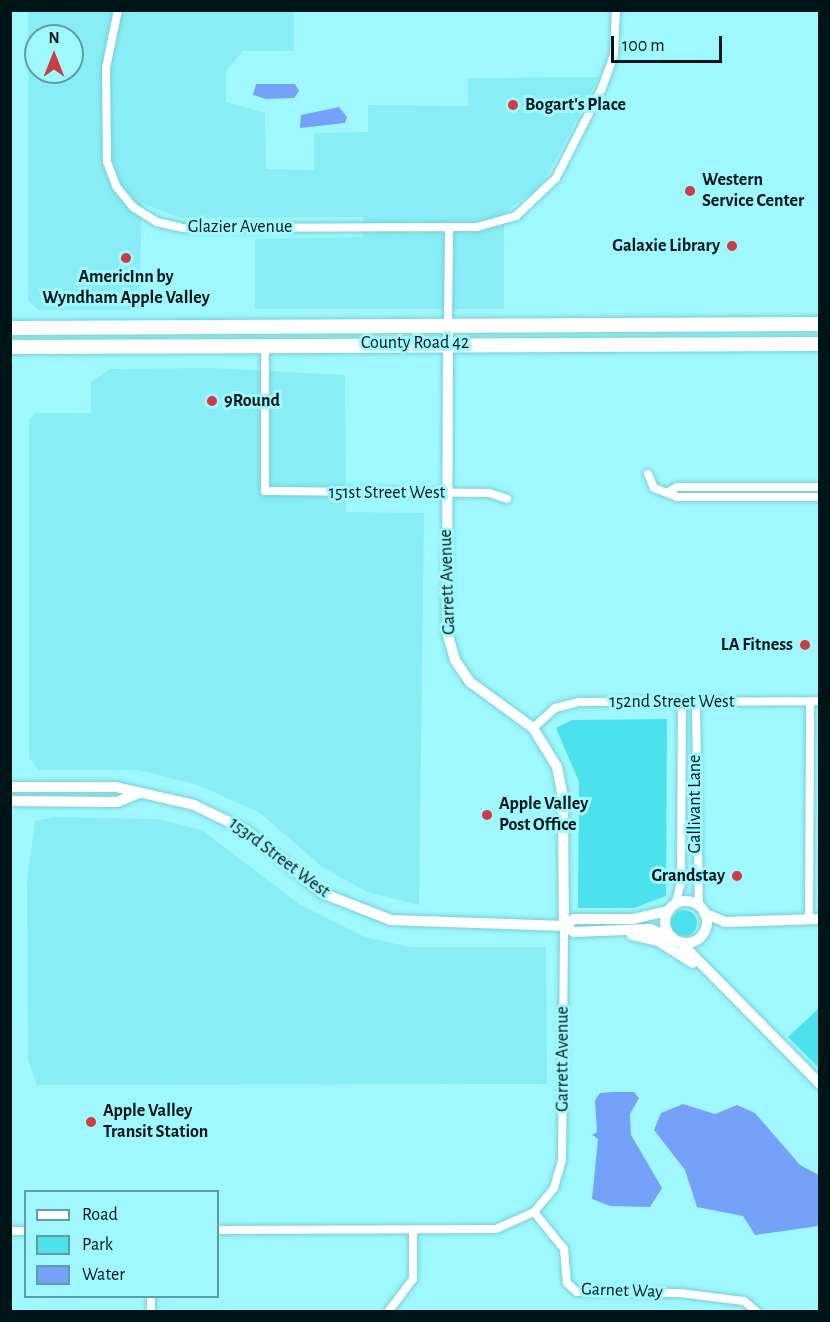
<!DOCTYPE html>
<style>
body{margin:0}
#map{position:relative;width:830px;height:1322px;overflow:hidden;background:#9ff8ff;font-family:"Alegreya Sans",sans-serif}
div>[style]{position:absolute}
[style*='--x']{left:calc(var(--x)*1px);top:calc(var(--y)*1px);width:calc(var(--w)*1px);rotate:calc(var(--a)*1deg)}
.built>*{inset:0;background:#88edf5}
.green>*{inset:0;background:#4be2ed}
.round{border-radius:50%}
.water>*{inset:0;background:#75a2f8}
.roads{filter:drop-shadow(0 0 2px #78d0d7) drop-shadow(0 0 2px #78d0d7)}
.minor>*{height:8px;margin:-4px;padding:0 4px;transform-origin:4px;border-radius:4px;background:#fff}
.tertiary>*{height:10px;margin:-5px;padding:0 5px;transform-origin:5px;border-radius:5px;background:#fff}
.tertiary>.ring{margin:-5px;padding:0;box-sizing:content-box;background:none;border:10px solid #fff;border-radius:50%}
.trunk>*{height:14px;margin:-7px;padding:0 7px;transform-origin:7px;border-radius:7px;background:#fff}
.dots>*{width:16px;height:16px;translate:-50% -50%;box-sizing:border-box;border:3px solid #9ff8ff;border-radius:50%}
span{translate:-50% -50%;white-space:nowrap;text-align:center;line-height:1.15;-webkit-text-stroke:6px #9ff8ff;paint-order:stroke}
.poi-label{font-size:18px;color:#001517;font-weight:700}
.left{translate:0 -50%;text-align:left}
.right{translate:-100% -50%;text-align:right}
.street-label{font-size:18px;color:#001517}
.frame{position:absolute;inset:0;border:12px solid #001517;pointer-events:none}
.legend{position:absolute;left:24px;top:1190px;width:195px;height:108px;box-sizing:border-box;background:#9ff8ff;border:2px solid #5f9da2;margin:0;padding:8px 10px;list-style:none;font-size:18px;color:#001517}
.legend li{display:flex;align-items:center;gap:12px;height:30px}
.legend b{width:30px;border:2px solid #5f9da2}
.north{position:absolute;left:24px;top:24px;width:60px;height:60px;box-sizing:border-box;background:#9ff8ff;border:2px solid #5f9da2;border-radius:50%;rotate:0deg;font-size:16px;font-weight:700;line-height:24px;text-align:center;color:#001517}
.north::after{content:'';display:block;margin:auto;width:21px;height:27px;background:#cc3d43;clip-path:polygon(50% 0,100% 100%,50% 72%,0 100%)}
.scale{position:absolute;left:611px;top:36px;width:111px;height:27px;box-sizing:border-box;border:3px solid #001517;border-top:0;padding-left:8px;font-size:18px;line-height:21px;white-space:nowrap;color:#001517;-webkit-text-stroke:4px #9ff8ff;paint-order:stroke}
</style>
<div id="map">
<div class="built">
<div style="clip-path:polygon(evenodd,28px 11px,294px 11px,294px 51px,243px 51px,226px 71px,226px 102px,265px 113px,266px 169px,314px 170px,314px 133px,368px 132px,368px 105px,468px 106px,468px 78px,599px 77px,549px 172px,537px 189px,504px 213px,504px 309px,255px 309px,255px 239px,363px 237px,363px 217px,181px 218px,142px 203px,139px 310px,39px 310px,28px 301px,28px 11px,36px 36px,72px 36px,72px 72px,36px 72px,36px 36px)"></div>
<div style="clip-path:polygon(212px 368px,345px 375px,346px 512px,424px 513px,419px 905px,367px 892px,321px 866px,260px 813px,198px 785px,138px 770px,39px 770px,29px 758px,29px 420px,36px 413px,91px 413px,91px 382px,110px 369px)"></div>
<div style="clip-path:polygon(55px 817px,157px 819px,202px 830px,299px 904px,365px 937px,410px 947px,546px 947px,547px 1084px,37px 1085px,28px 1059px,27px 880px,35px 821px)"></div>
</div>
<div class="green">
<div style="clip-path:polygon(667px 719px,666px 896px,634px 908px,578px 908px,579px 782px,556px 728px,572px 720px)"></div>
<div class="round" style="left:671px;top:910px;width:26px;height:26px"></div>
<div style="clip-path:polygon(819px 1008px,819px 1068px,788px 1037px)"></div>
</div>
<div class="water">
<div style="clip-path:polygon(256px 84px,295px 84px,299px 91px,294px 98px,266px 99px,253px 95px)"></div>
<div style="clip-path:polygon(339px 107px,347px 117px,345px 123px,300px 128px,301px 115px)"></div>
<div style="clip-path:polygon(613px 1092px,634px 1092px,639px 1098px,630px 1114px,631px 1135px,662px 1188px,650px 1207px,610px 1206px,592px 1199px,598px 1139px,592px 1135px,597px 1132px,595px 1100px,600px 1093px)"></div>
<div style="clip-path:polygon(683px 1104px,715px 1114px,737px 1105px,755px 1113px,800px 1165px,819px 1175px,819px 1226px,755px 1235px,743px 1216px,697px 1207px,685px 1170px,654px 1130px,661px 1113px)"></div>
</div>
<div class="roads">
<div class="minor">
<div style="--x:118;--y:10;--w:59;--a:101.7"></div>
<div style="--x:106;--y:68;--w:94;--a:89.4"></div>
<div style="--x:107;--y:162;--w:26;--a:69"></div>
<div style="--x:116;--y:186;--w:27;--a:51"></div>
<div style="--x:133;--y:207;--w:28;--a:32"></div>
<div style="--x:157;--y:222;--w:28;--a:13"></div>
<div style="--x:184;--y:228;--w:293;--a:-0.2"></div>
<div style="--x:477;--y:227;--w:41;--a:-15.8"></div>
<div style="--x:516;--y:216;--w:55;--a:-43.5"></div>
<div style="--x:556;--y:178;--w:101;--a:-62.9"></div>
<div style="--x:602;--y:88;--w:35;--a:-70"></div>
<div style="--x:614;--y:55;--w:45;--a:-87.5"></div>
<div style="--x:448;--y:327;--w:100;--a:-89.4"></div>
<div style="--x:265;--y:344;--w:147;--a:90"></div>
<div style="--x:265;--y:491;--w:224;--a:0.5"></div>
<div style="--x:489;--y:493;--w:19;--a:18"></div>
<div style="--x:648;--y:474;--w:15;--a:67"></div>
<div style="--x:654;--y:488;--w:25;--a:21"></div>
<div style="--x:677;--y:497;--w:143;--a:0"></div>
<div style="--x:668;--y:492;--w:10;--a:-29"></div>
<div style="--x:677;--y:487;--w:143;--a:0"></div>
<div style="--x:696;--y:702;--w:204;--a:89.2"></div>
<div style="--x:533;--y:728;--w:30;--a:-42"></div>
<div style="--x:555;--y:708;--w:25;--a:-14"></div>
<div style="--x:579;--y:702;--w:241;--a:-0.2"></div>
<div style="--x:675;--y:905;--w:23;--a:-75"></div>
<div style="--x:681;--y:883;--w:181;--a:-89.7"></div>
<div style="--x:809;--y:919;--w:218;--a:-89.7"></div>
<div style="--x:534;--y:1212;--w:48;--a:51"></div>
<div style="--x:564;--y:1249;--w:34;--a:85"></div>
<div style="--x:567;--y:1283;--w:13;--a:42"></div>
<div style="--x:577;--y:1292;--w:103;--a:0.6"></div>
<div style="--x:680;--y:1293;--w:64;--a:7.1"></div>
<div style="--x:744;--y:1301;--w:17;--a:40"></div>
<div style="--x:218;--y:1230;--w:278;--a:-0.2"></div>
<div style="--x:496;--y:1229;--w:42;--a:-24.1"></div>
<div style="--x:534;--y:1212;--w:31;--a:-50"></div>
<div style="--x:554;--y:1188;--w:29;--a:-74"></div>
<div style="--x:562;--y:1160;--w:234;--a:-89.5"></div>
<div style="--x:10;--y:1231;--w:16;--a:0"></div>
<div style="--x:151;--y:1312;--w:16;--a:-90"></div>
<div style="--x:388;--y:1312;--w:41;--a:-52.9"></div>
<div style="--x:413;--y:1279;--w:49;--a:-90"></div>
</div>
<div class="tertiary">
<div style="--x:448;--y:327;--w:305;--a:90.2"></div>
<div style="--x:447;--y:632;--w:29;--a:74"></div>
<div style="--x:455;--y:660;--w:27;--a:56"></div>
<div style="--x:470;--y:682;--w:78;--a:36.1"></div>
<div style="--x:533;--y:728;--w:46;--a:58.4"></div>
<div style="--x:557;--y:767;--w:32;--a:79"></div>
<div style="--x:563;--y:798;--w:128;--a:89.6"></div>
<div style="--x:10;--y:787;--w:106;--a:0"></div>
<div style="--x:116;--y:787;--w:80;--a:13"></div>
<div style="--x:194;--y:805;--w:58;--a:25.7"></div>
<div style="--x:246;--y:830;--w:99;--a:39.7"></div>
<div style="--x:322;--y:893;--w:74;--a:21.4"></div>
<div style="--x:391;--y:920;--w:173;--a:2"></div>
<div style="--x:564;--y:926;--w:12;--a:-35"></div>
<div style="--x:574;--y:919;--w:59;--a:0"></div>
<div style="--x:633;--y:919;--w:37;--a:-13"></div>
<div style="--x:10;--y:801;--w:107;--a:0.5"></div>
<div style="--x:117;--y:802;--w:22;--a:-22"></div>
<div class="ring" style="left:665px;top:901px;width:32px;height:32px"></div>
<div style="--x:704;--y:913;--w:23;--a:23"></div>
<div style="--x:725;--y:922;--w:95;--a:-1.8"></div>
<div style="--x:564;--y:926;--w:12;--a:31"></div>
<div style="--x:574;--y:932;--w:76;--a:-2.3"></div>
<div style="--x:650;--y:929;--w:22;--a:22"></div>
<div style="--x:632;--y:935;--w:27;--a:13"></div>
<div style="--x:658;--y:941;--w:41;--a:32.2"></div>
<div style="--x:681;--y:943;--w:198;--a:45.4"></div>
</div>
<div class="trunk">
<div style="--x:10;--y:328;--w:810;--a:-0.28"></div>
<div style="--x:10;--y:347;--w:810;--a:-0.21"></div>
</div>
</div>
<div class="dots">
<div style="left:513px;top:105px;background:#cc3d43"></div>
<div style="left:690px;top:191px;background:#cc3d43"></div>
<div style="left:732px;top:246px;background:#cc3d43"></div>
<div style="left:126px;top:258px;background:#cc3d43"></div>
<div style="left:212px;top:401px;background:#cc3d43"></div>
<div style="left:805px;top:645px;background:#cc3d43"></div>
<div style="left:487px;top:815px;background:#cc3d43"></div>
<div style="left:737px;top:876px;background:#cc3d43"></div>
<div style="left:91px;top:1122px;background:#cc3d43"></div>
</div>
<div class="poi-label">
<span class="left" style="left:525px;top:105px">Bogart's Place</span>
<span class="left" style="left:702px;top:191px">Western<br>Service Center</span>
<span class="right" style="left:720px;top:246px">Galaxie Library</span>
<span style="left:126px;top:288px">AmericInn by<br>Wyndham Apple Valley</span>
<span class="left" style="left:224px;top:401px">9Round</span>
<span class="right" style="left:793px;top:645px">LA Fitness</span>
<span class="left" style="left:499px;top:815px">Apple Valley<br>Post Office</span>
<span class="right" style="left:725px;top:876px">Grandstay</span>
<span class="left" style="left:103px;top:1122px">Apple Valley<br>Transit Station</span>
</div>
<div class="street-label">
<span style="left:240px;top:227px">Glazier Avenue</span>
<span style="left:415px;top:343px">County Road 42</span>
<span style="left:387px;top:493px">151st Street West</span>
<span style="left:448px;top:582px;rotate:-92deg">Garrett Avenue</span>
<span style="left:672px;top:702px">152nd Street West</span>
<span style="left:695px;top:804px;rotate:-90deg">Gallivant Lane</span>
<span style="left:279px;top:858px;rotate:37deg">153rd Street West</span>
<span style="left:563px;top:1059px;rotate:-90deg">Garrett Avenue</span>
<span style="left:622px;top:1291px;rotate:2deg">Garnet Way</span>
</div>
<div class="frame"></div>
<ul class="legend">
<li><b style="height:8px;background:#fff"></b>Road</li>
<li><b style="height:16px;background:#4be2ed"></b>Park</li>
<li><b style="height:16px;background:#75a2f8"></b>Water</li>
</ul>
<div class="north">N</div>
<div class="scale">100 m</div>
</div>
